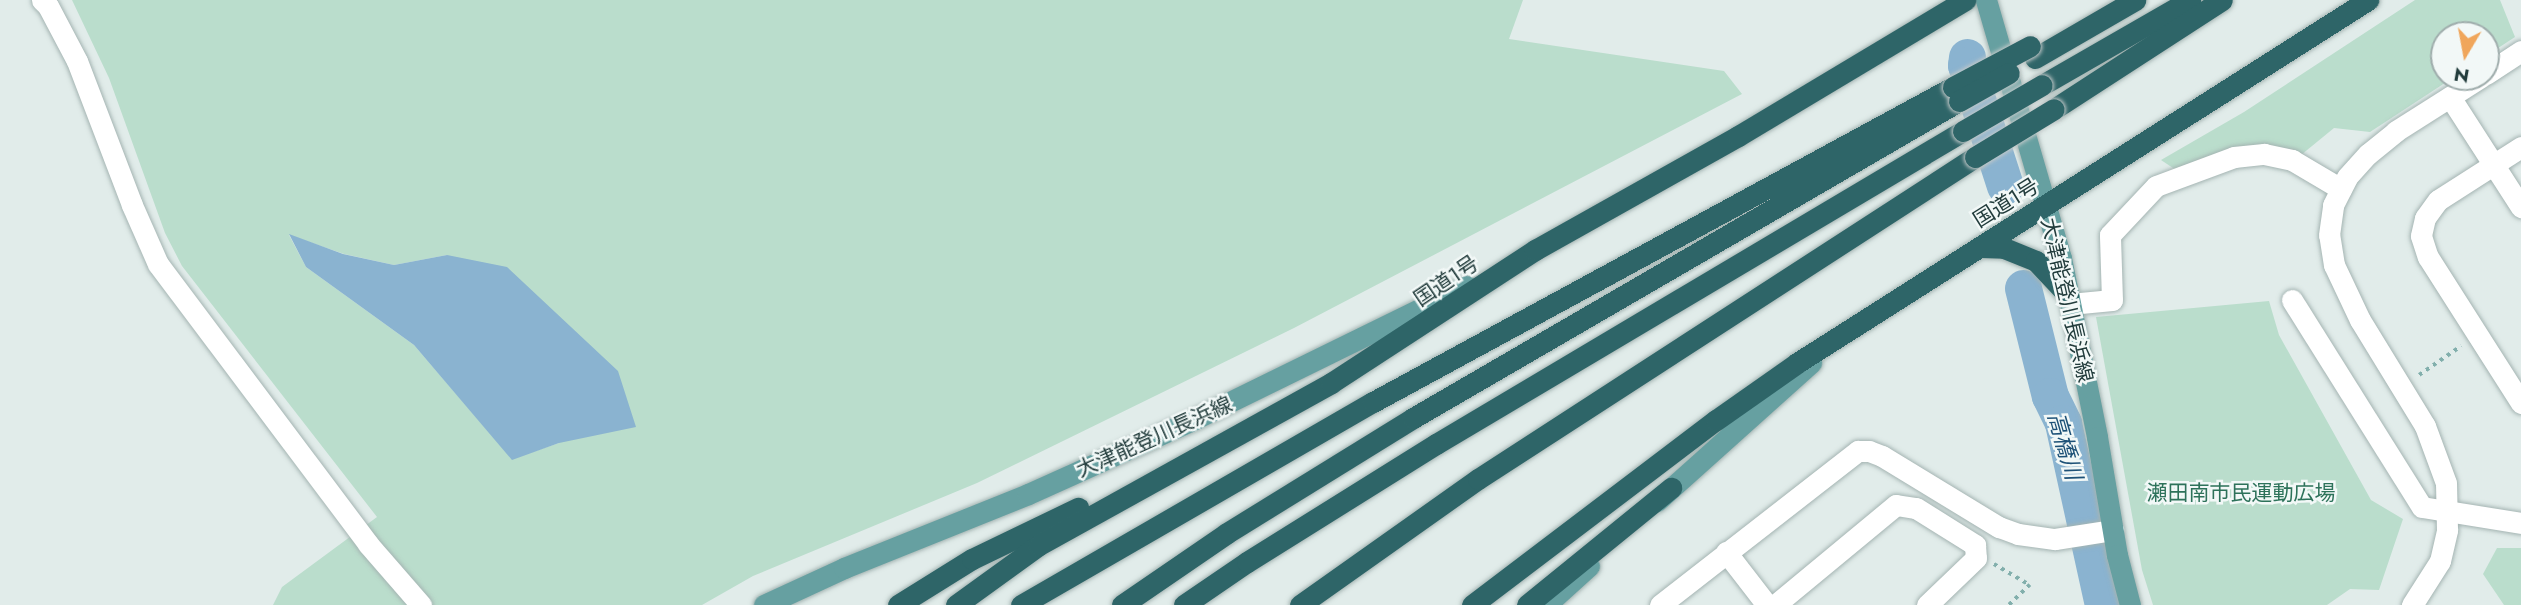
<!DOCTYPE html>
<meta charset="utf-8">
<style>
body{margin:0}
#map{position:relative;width:2521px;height:605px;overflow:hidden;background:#e1ecea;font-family:Jost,"Noto Sans JP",sans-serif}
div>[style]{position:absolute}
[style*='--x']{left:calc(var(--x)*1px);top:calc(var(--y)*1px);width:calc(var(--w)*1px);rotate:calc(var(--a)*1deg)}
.green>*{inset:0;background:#baddcc}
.water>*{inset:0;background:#8ab3d0}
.river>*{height:37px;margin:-18.5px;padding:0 18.5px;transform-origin:18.5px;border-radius:18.5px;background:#8ab3d0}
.path>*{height:3.5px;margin-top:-1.75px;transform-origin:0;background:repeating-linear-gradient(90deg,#82afac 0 3.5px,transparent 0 8.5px)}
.roads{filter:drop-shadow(0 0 2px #a4b4b2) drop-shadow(0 0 2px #a4b4b2)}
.minor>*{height:21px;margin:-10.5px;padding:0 10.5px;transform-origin:10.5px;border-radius:10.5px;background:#fff}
.major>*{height:21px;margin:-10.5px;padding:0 10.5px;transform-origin:10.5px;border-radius:10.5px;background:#66a0a1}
.highway>*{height:21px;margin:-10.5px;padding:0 10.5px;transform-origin:10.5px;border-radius:10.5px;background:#2e6568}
.bridges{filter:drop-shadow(0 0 2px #c1c8c8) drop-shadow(0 0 2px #c1c8c8)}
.highway-bridge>*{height:21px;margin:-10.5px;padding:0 10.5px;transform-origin:10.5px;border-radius:10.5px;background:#2e6568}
span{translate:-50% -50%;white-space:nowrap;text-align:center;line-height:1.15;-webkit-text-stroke:5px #f2f8f7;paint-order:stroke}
.street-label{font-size:21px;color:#223c3c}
.park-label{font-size:21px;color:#2d725a}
.water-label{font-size:23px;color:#1d5177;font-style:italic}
.north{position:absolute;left:2430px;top:21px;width:70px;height:70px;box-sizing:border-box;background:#f2f8f7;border:2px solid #9fadac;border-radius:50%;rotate:190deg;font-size:19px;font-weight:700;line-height:28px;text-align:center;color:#223c3c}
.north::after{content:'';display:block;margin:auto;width:24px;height:32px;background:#f0a65b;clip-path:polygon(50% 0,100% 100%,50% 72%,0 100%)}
</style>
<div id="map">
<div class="green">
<div style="clip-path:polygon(evenodd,72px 0,1523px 0,1509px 39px,1724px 71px,1742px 94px,1294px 328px,977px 483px,753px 576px,702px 605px,273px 605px,282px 587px,377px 517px,182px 266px,165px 233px,109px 78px,72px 0,289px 235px,344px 254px,394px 265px,447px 255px,559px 443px,512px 459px,414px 345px,306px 267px,289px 235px)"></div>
<div style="clip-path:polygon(2415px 0,2500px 0,2515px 37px,2486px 56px,2486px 35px,2444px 35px,2444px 77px,2454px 77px,2370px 132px,2334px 128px,2301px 155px,2176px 170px,2161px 160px,2244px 112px)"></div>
<div style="clip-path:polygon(2269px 301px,2279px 335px,2371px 500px,2403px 519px,2379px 590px,2350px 589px,2327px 605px,2153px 605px,2142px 570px,2096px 317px)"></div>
<div style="clip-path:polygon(2497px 548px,2521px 548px,2521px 605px,2504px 605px,2483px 574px)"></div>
</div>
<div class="water">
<div style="clip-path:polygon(289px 234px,343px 254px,394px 265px,447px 255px,507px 267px,618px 371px,636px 427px,559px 443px,512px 460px,414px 345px,306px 267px)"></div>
</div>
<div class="river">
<div style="--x:1967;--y:57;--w:8;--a:97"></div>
<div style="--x:1966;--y:65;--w:127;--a:72.1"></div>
<div style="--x:2023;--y:288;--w:111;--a:76"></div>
<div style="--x:2050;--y:396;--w:30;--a:64"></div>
<div style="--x:2063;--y:423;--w:186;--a:77.6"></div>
</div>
<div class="path">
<div style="--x:2419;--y:375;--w:51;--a:-34.6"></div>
<div style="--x:1994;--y:564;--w:42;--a:30.3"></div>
<div style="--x:2030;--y:585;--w:29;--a:136"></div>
</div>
<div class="roads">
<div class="minor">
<div style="--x:42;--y:0;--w:8;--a:45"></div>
<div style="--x:48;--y:6;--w:62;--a:62.2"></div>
<div style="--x:77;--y:61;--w:154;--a:69.1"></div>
<div style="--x:132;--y:205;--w:64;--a:66.2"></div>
<div style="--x:158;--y:264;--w:350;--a:53.1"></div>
<div style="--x:368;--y:544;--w:81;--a:49"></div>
<div style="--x:2486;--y:74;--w:42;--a:-33.3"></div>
<div style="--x:2450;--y:97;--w:131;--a:57.2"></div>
<div style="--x:2521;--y:147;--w:98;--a:147.4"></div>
<div style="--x:2438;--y:200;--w:22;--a:126"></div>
<div style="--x:2425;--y:218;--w:18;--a:103"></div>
<div style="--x:2421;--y:236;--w:22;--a:72"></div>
<div style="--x:2428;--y:257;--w:173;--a:57.5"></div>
<div style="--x:2292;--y:300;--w:244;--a:57.9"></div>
<div style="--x:2422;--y:507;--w:100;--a:9.2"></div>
<div style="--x:2070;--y:304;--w:42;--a:-5.4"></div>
<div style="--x:2112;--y:300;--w:65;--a:-91.8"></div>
<div style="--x:2110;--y:235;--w:67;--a:-46.8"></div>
<div style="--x:2156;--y:186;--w:83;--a:-20.4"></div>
<div style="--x:2234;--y:157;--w:30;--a:-6"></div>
<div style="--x:2264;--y:154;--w:29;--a:12"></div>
<div style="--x:2292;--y:160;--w:57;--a:30.6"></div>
<div style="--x:1726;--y:552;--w:67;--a:52.3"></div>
<div style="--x:1660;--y:605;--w:251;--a:-37.9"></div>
<div style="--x:1858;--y:451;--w:11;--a:0"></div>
<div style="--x:1869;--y:451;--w:14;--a:21"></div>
<div style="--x:1882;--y:456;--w:137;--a:31.3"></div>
<div style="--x:1999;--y:527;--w:20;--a:20"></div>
<div style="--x:2018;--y:534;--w:37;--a:8"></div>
<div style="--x:2055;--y:539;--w:59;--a:-8.8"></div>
<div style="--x:1775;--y:605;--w:157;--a:-39.6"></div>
<div style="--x:1896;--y:505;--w:20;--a:9"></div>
<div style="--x:1916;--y:508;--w:70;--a:32.1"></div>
<div style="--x:1975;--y:545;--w:13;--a:86"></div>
<div style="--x:1976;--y:558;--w:68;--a:136.2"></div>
<div style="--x:2412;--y:605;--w:52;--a:-57.5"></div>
<div style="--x:2440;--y:561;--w:32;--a:-77"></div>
<div style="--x:2447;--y:530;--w:47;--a:-91.2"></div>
<div style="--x:2446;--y:483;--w:61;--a:-110.2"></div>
<div style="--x:2425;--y:426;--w:124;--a:-121.5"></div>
<div style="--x:2360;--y:320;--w:61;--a:-115.3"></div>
<div style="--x:2334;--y:265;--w:30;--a:-99"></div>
<div style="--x:2329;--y:235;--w:30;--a:-82"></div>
<div style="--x:2333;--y:205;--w:31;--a:-63"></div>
<div style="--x:2347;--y:177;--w:31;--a:-48"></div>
<div style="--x:2368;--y:154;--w:36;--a:-39"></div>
<div style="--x:2396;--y:131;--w:101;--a:-32.4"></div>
</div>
<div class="major">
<div style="--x:1986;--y:0;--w:269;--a:73.8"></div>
<div style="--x:2061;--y:258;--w:183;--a:78.6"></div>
<div style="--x:2097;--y:437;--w:120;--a:80.4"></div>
<div style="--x:2117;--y:555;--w:52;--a:75.4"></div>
<div style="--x:1657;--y:501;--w:207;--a:-41.9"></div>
<div style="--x:764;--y:605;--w:88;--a:-24.8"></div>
<div style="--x:844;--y:568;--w:198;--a:-21.9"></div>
<div style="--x:1028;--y:494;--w:185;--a:-24.2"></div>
<div style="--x:1197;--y:418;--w:300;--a:-26.1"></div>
<div style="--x:1546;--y:605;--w:58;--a:-42.2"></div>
</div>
<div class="highway">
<div style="--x:2035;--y:58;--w:116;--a:-30.1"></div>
<div style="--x:2042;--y:85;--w:171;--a:-29.9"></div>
<div style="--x:2054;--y:109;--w:200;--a:-33"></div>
<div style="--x:1981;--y:247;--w:23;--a:2"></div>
<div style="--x:2004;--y:248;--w:35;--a:22"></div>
<div style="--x:2036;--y:261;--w:47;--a:46.7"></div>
<div style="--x:898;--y:605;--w:87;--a:-31.9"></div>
<div style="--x:972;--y:559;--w:118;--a:-25.7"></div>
<div style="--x:956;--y:605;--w:102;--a:-35.9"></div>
<div style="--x:1039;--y:545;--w:334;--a:-29"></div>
<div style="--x:1331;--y:383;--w:244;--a:-33.1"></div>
<div style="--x:1535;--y:250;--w:233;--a:-29.3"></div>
<div style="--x:1738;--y:136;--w:265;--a:-30.9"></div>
<div style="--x:1021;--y:605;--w:406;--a:-30"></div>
<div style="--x:1373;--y:402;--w:660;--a:-28.51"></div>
<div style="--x:1122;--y:605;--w:127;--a:-34.4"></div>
<div style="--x:1227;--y:533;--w:219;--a:-31.7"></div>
<div style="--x:1413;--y:418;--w:631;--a:-30.14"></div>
<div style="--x:1184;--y:605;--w:76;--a:-34.3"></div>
<div style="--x:1247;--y:562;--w:223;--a:-32"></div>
<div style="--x:1436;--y:444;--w:613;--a:-30.71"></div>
<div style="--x:1300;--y:605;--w:218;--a:-35.3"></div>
<div style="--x:1478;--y:479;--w:592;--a:-32.94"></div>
<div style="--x:1472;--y:605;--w:306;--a:-37.2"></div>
<div style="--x:1716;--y:420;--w:99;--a:-35.1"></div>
<div style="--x:1797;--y:363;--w:677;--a:-32.45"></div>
<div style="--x:1527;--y:605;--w:186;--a:-39.1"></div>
</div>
</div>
<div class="bridges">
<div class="highway-bridge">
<div style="--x:1953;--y:87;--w:87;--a:-28"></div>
<div style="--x:1959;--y:101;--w:57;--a:-29.2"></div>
<div style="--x:1963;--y:131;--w:91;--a:-30.2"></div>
<div style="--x:1975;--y:157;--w:92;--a:-31.3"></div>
</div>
</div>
<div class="street-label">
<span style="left:2006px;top:203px;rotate:-32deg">国道1号</span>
<span style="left:1446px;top:281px;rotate:-34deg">国道1号</span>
<span style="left:2067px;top:300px;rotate:77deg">大津能登川長浜線</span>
<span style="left:1154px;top:437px;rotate:-24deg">大津能登川長浜線</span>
</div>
<div class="park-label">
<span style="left:2241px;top:493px">瀬田南市民運動広場</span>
</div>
<div class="water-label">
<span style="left:2065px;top:446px;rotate:74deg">高橋川</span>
</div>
<div class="north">N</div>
</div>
